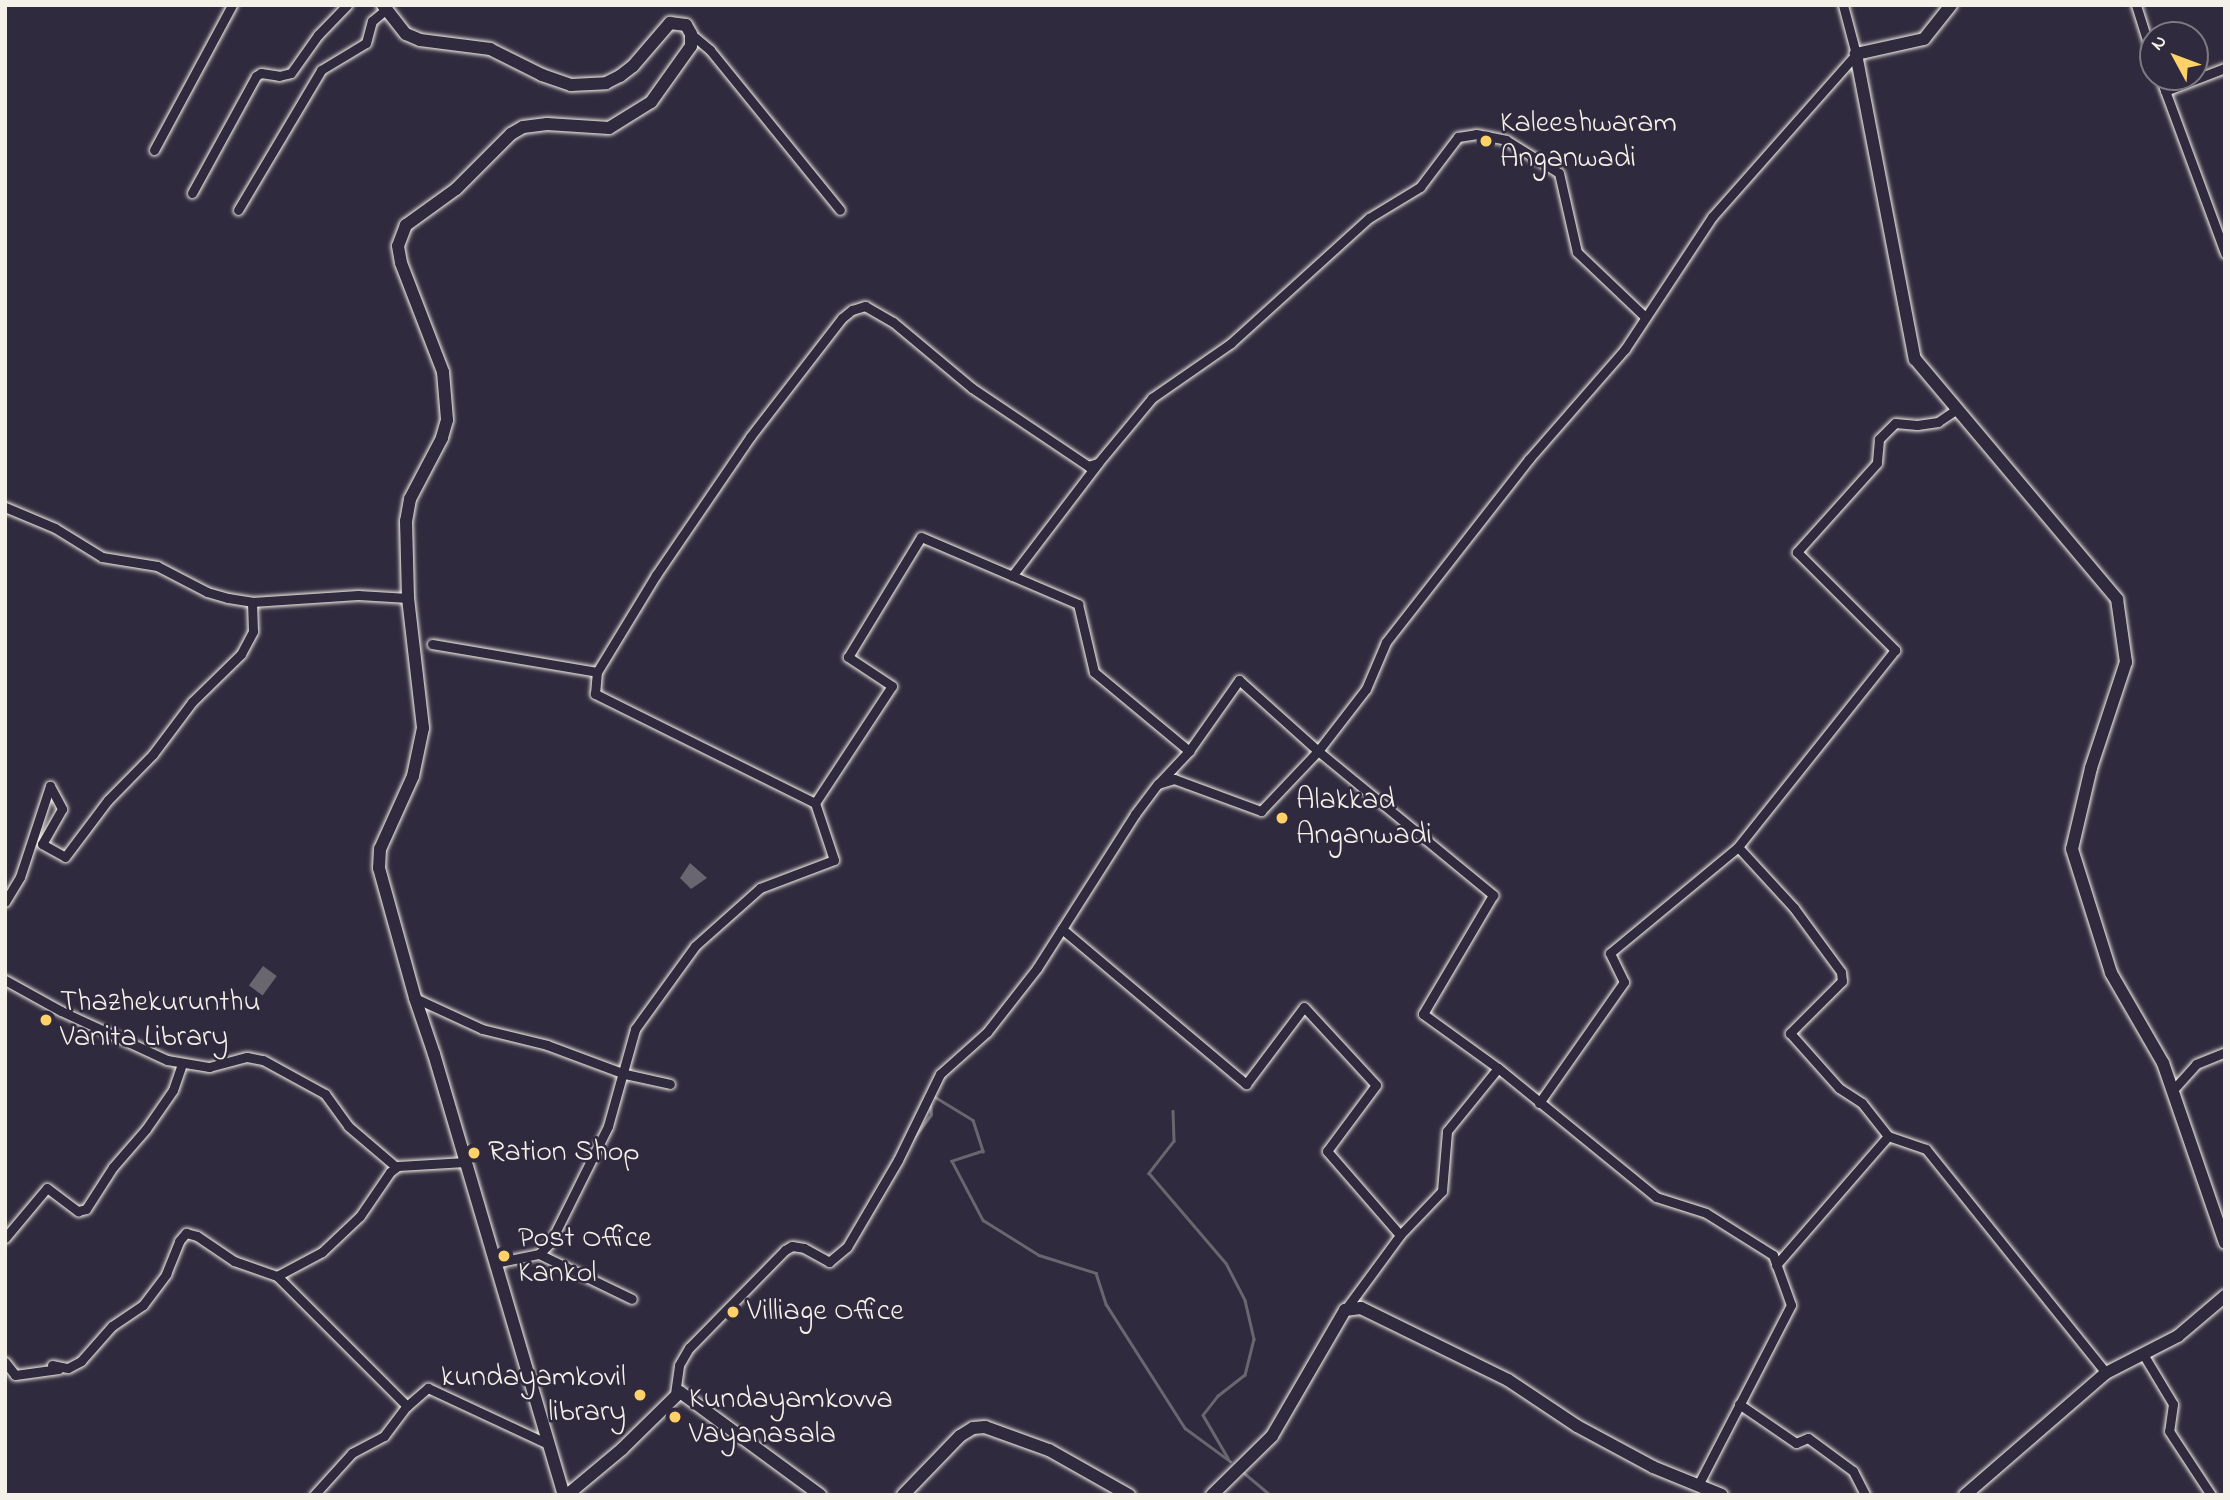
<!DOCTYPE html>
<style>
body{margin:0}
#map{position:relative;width:2230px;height:1500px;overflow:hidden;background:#2f2a3d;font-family:"Indie Flower",sans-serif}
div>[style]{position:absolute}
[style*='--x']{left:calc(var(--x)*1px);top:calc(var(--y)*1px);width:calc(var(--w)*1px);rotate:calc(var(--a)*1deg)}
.water>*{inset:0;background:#6a6670;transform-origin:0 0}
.stream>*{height:2.5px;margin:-1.25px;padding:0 1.25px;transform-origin:1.25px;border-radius:1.25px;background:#6a6670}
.roads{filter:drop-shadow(0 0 2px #f4f1e8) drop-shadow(0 0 2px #f4f1e8)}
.street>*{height:9px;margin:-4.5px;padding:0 4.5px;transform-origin:4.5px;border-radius:4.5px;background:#2f2a3d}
.secondary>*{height:12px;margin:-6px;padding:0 6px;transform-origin:6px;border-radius:6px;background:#2f2a3d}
.dots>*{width:19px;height:19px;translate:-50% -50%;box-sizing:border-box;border:4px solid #2f2a3d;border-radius:50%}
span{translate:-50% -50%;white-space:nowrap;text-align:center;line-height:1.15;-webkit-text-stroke:5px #2f2a3d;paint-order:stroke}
.poi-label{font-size:30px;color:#f4f1e8}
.left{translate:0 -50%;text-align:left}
.right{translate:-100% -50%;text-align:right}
.frame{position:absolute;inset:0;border:7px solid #f4f1e8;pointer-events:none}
.north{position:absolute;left:2139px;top:21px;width:70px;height:70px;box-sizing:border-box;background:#2f2a3d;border:2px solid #7e7a81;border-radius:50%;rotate:311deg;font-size:19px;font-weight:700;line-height:28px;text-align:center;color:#f4f1e8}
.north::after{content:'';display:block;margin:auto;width:24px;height:32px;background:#ffd166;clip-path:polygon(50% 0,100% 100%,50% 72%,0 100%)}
</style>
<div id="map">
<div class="water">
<div style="clip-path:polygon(690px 863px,707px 878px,691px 889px,680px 878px)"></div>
<div style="left:263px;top:966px;width:17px;height:24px;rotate:36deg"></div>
</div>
<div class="stream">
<div style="--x:932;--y:1095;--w:48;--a:31.4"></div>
<div style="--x:973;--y:1120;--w:33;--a:72"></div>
<div style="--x:983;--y:1151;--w:33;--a:162"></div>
<div style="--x:952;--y:1161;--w:67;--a:62.3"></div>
<div style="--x:983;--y:1220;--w:66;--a:32"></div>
<div style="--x:1039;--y:1255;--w:60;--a:17.5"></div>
<div style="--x:1096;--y:1273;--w:33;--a:72"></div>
<div style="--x:1106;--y:1304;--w:147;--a:57.5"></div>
<div style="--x:1185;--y:1428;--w:56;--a:36.3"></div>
<div style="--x:1173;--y:1111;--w:30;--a:88"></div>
<div style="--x:1174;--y:1141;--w:41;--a:128"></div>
<div style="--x:1149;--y:1173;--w:118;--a:49.5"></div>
<div style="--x:1226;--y:1263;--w:42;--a:62.8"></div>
<div style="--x:1245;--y:1300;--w:40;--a:77"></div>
<div style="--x:1254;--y:1339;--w:37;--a:104"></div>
<div style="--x:1245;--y:1375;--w:34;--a:142"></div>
<div style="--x:1218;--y:1396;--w:24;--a:128"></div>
<div style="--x:1203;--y:1415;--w:50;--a:59.8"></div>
<div style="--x:912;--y:1140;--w:31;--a:-53"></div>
<div style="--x:931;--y:1115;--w:12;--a:-95"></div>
<div style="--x:1243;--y:1472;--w:35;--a:40"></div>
</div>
<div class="roads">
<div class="street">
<div style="--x:2136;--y:5;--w:57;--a:72.5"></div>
<div style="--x:691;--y:34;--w:25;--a:40"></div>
<div style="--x:710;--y:50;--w:206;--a:50.9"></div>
<div style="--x:2160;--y:77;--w:188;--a:69.7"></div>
<div style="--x:2165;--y:91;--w:64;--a:-21"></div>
<div style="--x:154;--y:150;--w:165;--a:-61.7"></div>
<div style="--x:192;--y:193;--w:133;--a:-61.3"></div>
<div style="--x:256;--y:76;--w:6;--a:-31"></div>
<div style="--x:261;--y:73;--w:18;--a:9"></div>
<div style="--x:279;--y:76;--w:12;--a:-14"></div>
<div style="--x:291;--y:73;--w:47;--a:-54.6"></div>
<div style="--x:318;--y:35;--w:42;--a:-46"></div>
<div style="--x:238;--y:210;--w:163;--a:-59.3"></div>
<div style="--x:321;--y:70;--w:52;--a:-31"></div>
<div style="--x:366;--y:43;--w:23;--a:-75"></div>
<div style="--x:372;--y:21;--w:17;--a:-40"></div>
<div style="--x:1957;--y:409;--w:23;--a:146"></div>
<div style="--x:1938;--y:422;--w:21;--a:172"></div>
<div style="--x:1917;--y:425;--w:22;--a:-175"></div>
<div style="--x:1895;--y:423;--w:23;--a:135"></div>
<div style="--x:1879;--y:439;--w:24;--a:95"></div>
<div style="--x:1877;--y:463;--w:120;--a:132"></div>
<div style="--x:1797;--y:552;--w:139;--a:45"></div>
<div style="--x:1895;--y:650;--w:252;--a:128.6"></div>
<div style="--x:1738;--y:847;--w:83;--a:47.4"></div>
<div style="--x:1794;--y:908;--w:79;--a:53.7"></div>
<div style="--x:1841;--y:972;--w:9;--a:84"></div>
<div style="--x:1842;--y:981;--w:74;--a:135"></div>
<div style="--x:1790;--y:1033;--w:74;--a:48.3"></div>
<div style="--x:1839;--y:1088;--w:27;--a:33"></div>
<div style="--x:1862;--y:1103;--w:42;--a:51.8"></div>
<div style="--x:1888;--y:1136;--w:40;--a:18.9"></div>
<div style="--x:1926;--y:1149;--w:287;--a:51.2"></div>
<div style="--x:5;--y:507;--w:54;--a:22.8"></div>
<div style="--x:55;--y:528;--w:55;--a:31.7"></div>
<div style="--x:102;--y:557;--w:56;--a:9.3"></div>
<div style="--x:157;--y:566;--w:56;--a:27.5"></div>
<div style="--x:207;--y:592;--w:22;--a:16"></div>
<div style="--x:228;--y:598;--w:24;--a:9"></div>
<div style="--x:252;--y:602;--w:106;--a:-3.8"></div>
<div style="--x:358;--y:595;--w:50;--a:3.4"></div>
<div style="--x:1012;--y:576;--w:142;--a:-52.7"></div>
<div style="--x:432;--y:644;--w:167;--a:9.6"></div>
<div style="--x:1159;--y:783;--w:44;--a:-46.8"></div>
<div style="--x:815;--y:803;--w:140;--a:-56.7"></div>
<div style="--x:892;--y:686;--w:53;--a:-146.6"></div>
<div style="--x:848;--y:657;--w:140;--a:-58.7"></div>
<div style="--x:921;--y:537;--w:171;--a:23.1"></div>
<div style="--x:1078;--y:604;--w:70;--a:76.8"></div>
<div style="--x:1094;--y:672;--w:124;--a:39.7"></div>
<div style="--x:1189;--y:751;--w:87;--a:-54.8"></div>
<div style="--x:1239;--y:680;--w:106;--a:41.9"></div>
<div style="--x:1318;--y:751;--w:227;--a:39.4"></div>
<div style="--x:1493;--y:895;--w:138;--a:120.5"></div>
<div style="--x:1423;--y:1014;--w:92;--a:35.8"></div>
<div style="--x:5;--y:902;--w:29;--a:-59"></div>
<div style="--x:20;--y:877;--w:96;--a:-71.8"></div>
<div style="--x:50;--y:786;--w:26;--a:62"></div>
<div style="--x:62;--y:809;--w:40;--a:119.7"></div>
<div style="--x:42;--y:844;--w:26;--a:29"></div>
<div style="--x:65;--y:857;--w:71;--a:-53"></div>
<div style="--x:108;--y:800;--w:64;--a:-45.6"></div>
<div style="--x:153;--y:754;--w:65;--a:-53.1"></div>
<div style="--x:192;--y:702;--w:69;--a:-44.4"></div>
<div style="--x:241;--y:654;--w:26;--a:-62"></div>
<div style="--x:253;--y:631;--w:29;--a:-92"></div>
<div style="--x:1062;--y:929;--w:241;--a:40.1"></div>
<div style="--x:1246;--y:1084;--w:96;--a:-53"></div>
<div style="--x:1304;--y:1007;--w:106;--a:47.3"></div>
<div style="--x:1376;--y:1085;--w:82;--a:126.6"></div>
<div style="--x:1327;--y:1151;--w:111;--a:49"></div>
<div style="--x:5;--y:980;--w:64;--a:29"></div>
<div style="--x:61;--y:1011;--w:117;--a:24.8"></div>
<div style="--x:167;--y:1060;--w:43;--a:9.5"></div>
<div style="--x:209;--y:1067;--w:39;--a:-15"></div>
<div style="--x:247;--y:1057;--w:16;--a:11"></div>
<div style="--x:263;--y:1060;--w:71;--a:28.7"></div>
<div style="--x:325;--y:1094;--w:39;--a:54"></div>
<div style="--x:348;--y:1126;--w:63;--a:40.5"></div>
<div style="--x:415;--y:998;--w:74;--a:24.8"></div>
<div style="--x:482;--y:1029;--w:67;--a:13.8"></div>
<div style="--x:547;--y:1045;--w:83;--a:20.4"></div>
<div style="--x:625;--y:1074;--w:46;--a:12.5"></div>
<div style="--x:2172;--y:1091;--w:36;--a:-48"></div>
<div style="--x:2196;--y:1064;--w:31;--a:-22"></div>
<div style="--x:1539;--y:1103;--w:148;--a:-54.9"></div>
<div style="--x:1624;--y:982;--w:32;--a:-116"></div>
<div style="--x:1610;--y:953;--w:166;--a:-39.6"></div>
<div style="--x:5;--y:1238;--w:65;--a:-50"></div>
<div style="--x:47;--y:1188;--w:39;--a:37"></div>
<div style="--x:78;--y:1211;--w:8;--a:-14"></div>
<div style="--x:86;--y:1209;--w:50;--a:-57.3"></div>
<div style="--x:113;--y:1167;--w:50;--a:-49"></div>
<div style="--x:146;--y:1129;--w:47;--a:-55.3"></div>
<div style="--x:173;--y:1090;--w:28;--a:-71"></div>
<div style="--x:539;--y:1254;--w:103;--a:25.8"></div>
<div style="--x:495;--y:1263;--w:45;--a:-11.6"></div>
<div style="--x:539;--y:1254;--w:16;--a:-45"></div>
<div style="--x:550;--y:1243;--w:131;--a:-63.6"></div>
<div style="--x:608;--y:1126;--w:101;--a:-74.4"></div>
<div style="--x:635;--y:1029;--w:102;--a:-54.1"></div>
<div style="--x:695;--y:946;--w:87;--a:-41.7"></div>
<div style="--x:760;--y:888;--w:79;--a:-20.7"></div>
<div style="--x:834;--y:860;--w:60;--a:-108.4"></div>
<div style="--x:815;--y:803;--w:246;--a:-153.6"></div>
<div style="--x:595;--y:694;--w:22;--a:-85"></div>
<div style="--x:597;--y:672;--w:114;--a:-58.7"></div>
<div style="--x:656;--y:575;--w:167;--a:-55.7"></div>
<div style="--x:750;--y:437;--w:150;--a:-52.3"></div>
<div style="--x:842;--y:318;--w:13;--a:-39"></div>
<div style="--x:852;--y:310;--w:14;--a:-17"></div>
<div style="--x:865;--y:306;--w:32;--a:30"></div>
<div style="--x:893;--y:322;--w:103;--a:39.9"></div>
<div style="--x:972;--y:388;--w:140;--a:33.9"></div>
<div style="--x:1088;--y:466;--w:10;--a:-17"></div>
<div style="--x:1098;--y:463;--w:85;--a:-50.3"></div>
<div style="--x:1152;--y:398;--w:96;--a:-34.8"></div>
<div style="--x:1231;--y:343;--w:186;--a:-42.2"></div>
<div style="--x:1369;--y:218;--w:60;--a:-31.3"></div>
<div style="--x:1420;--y:187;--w:63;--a:-52.8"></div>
<div style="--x:1458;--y:137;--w:18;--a:-9"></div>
<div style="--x:1476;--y:134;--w:31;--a:11"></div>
<div style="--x:1506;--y:140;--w:62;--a:31.9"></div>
<div style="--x:1559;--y:173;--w:81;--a:77.2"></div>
<div style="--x:1577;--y:252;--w:93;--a:43.7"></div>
<div style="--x:1776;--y:1265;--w:171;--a:-49"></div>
<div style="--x:277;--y:1276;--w:184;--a:45"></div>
<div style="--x:407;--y:1406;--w:28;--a:-41"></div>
<div style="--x:428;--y:1388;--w:130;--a:25"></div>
<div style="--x:1345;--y:1310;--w:93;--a:-53.7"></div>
<div style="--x:1400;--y:1235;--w:61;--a:-46.3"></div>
<div style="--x:1442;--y:1191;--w:60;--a:-85.2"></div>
<div style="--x:1447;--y:1131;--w:81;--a:-51"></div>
<div style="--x:1498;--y:1068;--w:204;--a:39.2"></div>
<div style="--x:1656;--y:1197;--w:52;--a:17.7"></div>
<div style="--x:1706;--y:1213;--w:79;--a:32.1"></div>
<div style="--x:1773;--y:1255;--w:53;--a:70.2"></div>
<div style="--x:1791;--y:1305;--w:203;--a:117.3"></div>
<div style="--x:2143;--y:1354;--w:58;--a:59"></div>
<div style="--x:2173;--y:1404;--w:27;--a:98"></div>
<div style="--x:2169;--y:1431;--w:77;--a:56.7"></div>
<div style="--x:5;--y:1362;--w:16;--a:52"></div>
<div style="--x:15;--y:1375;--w:44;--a:-7.8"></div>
<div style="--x:52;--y:1365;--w:16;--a:11"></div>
<div style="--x:68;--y:1368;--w:15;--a:-28"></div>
<div style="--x:81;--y:1361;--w:47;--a:-48.5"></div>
<div style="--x:112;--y:1326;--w:37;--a:-34"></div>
<div style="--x:143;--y:1305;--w:39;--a:-53"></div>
<div style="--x:166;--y:1274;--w:35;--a:-68"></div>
<div style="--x:179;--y:1241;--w:11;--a:-49"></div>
<div style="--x:186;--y:1233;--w:11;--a:15"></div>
<div style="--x:197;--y:1236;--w:45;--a:34"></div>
<div style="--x:234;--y:1261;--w:46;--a:19.2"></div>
<div style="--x:277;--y:1276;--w:51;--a:-28.1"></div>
<div style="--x:322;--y:1252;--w:52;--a:-43.5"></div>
<div style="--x:360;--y:1216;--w:53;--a:-55.7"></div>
<div style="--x:390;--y:1172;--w:10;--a:-37"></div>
<div style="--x:398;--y:1166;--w:67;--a:-3.4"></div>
<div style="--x:675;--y:1394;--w:29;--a:-82"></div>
<div style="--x:679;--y:1365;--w:20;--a:-60"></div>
<div style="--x:689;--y:1348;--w:137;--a:-45.6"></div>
<div style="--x:785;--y:1250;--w:8;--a:-30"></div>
<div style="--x:792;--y:1246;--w:12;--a:9"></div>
<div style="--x:804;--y:1248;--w:29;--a:29"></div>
<div style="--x:829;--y:1262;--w:23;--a:-40"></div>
<div style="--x:847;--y:1247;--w:101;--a:-59.6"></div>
<div style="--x:898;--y:1160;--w:96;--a:-64"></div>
<div style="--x:940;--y:1074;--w:63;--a:-41.8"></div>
<div style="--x:987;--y:1032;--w:81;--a:-52"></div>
<div style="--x:1037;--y:968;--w:183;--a:-57.5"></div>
<div style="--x:1135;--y:814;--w:38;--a:-53"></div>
<div style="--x:1158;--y:784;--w:17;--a:-17"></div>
<div style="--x:1174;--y:779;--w:93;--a:20.2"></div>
<div style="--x:1261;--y:811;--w:83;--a:-46.5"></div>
<div style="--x:1318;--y:751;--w:78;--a:-52.3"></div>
<div style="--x:1366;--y:689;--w:51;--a:-66.9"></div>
<div style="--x:1386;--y:642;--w:232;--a:-52"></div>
<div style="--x:1529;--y:459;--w:146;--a:-48.9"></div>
<div style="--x:1625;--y:349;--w:158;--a:-56.6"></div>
<div style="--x:1712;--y:217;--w:217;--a:-48.5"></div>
<div style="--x:1856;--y:54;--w:51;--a:-104.9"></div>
<div style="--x:1739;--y:1404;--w:69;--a:34.4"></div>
<div style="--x:1796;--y:1443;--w:13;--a:-23"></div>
<div style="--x:1808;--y:1438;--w:56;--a:36.3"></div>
<div style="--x:1853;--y:1471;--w:27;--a:63"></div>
<div style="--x:314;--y:1495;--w:57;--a:-47.9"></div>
<div style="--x:352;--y:1453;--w:36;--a:-28"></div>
<div style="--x:384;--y:1436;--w:38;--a:-53"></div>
</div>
<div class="secondary">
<div style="--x:383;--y:5;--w:37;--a:52"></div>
<div style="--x:406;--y:34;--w:15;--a:23"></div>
<div style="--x:420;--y:40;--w:71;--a:7.3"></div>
<div style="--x:490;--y:49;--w:58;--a:26.6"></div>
<div style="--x:542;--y:75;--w:31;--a:19"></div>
<div style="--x:571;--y:85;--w:35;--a:-3"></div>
<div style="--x:606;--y:83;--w:16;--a:-27"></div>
<div style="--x:620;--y:76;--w:16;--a:-38"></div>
<div style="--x:633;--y:66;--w:57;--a:-49.3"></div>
<div style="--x:670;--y:23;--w:16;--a:7"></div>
<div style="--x:686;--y:25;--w:10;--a:61"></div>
<div style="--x:691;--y:34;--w:12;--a:90"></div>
<div style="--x:691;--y:46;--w:69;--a:125.5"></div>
<div style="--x:651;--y:102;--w:49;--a:148.2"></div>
<div style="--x:609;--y:128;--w:62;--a:-176.3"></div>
<div style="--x:547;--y:124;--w:24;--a:173"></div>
<div style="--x:523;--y:127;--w:14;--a:150"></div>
<div style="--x:511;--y:134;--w:78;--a:135"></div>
<div style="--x:456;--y:189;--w:62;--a:144.2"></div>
<div style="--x:406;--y:225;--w:22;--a:111"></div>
<div style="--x:398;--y:246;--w:17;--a:80"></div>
<div style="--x:401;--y:263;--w:117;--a:68.9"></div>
<div style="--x:443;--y:372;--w:48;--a:85.2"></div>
<div style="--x:447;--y:420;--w:19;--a:106"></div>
<div style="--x:442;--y:438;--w:69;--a:117.7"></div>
<div style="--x:410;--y:499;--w:22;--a:100"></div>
<div style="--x:406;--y:521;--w:77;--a:88.5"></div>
<div style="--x:408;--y:598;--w:131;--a:83.4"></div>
<div style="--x:423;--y:728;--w:49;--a:101.8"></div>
<div style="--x:413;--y:776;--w:80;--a:114.3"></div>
<div style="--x:380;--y:849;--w:19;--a:93"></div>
<div style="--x:379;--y:868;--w:135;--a:74.5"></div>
<div style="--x:415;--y:998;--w:59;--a:71.3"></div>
<div style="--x:434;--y:1054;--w:460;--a:73.6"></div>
<div style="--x:1951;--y:5;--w:43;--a:128.5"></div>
<div style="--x:1924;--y:39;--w:70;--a:167.6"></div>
<div style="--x:1856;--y:54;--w:311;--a:79.1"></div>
<div style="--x:1915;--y:359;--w:314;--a:49.9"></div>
<div style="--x:2117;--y:599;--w:64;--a:81.9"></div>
<div style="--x:2126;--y:662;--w:112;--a:108.3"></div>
<div style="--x:2091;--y:768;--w:83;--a:103.2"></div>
<div style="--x:2072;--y:849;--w:130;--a:72.5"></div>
<div style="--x:2111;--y:973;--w:104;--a:60"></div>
<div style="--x:2163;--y:1063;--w:190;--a:71"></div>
<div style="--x:567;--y:1495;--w:72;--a:-39.9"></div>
<div style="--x:622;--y:1449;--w:81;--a:-44.5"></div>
<div style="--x:680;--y:1392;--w:174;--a:36.3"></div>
<div style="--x:903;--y:1495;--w:82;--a:-46"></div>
<div style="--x:960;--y:1436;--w:15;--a:-32"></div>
<div style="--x:973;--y:1428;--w:12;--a:-5"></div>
<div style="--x:985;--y:1427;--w:68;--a:19.8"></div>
<div style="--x:1049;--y:1450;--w:92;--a:29.4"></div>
<div style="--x:1212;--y:1495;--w:84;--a:-44.5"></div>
<div style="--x:1272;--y:1436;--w:146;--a:-59.9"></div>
<div style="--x:1345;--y:1310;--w:16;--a:-7"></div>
<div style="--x:1361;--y:1308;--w:164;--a:26.1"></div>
<div style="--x:1508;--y:1380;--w:83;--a:33.7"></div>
<div style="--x:1577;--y:1426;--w:86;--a:28.3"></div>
<div style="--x:1653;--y:1467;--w:74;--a:22.1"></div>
<div style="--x:1965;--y:1495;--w:186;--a:-40.9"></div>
<div style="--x:2106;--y:1373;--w:81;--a:-27.2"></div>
<div style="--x:2178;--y:1336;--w:62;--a:-40.4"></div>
</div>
</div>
<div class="dots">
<div style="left:1486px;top:141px;background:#ffd166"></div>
<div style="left:1282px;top:818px;background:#ffd166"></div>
<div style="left:46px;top:1020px;background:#ffd166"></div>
<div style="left:474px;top:1153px;background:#ffd166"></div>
<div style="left:504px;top:1256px;background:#ffd166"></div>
<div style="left:733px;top:1312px;background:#ffd166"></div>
<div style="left:640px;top:1395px;background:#ffd166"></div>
<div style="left:675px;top:1417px;background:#ffd166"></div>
</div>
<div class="poi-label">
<span class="left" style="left:1500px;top:141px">Kaleeshwaram<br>Anganwadi</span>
<span class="left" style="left:1296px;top:818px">Alakkad<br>Anganwadi</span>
<span class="left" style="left:60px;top:1020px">Thazhekurunthu<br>Vanita Library</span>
<span class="left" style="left:488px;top:1153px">Ration Shop</span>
<span class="left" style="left:518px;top:1256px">Post Office<br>Kankol</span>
<span class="left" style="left:747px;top:1312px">Villiage Office</span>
<span class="right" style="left:626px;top:1395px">kundayamkovil<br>library</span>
<span class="left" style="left:689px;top:1417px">Kundayamkovva<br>Vayanasala</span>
</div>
<div class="frame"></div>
<div class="north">N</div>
</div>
